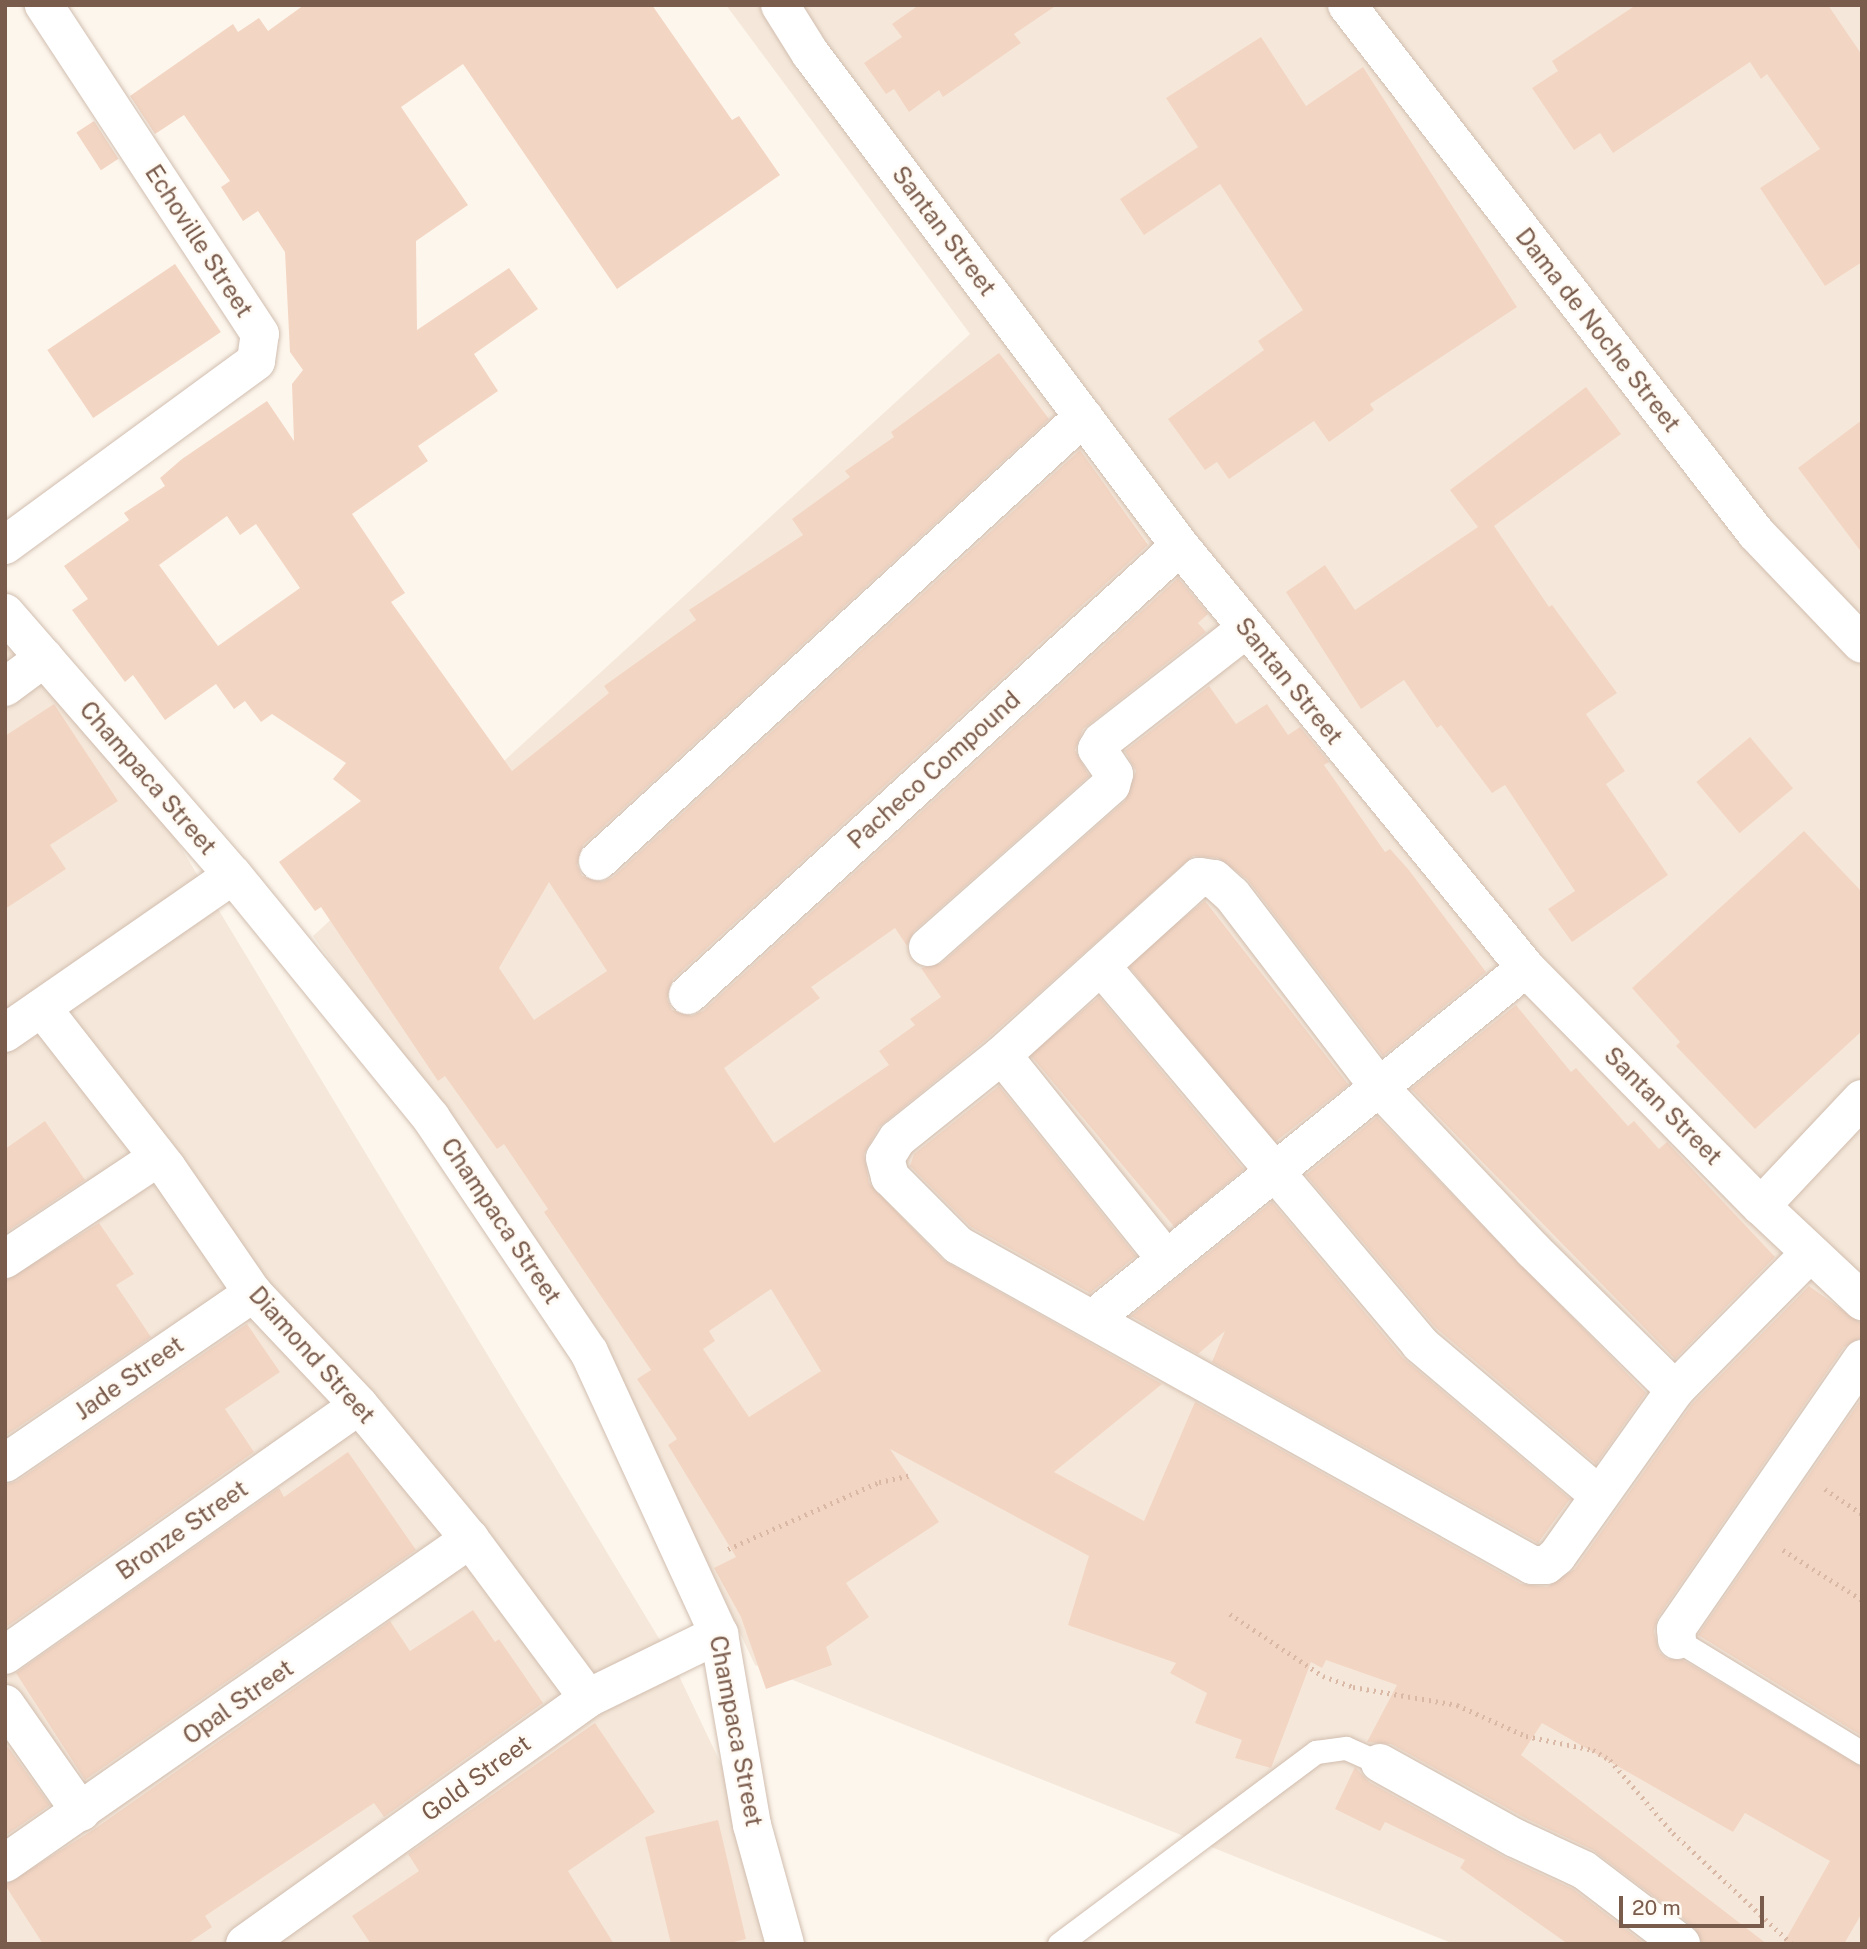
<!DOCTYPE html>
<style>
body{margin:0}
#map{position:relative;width:1867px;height:1949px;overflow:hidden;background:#fdf6ec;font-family:"Public Sans",sans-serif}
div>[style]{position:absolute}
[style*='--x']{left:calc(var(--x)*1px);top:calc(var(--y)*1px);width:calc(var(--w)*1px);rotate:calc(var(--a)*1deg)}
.residential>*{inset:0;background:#f5e8da}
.building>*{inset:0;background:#f3d5c3;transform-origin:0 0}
.path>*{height:4.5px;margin-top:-2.25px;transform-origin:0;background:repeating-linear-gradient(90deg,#d9b8a5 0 2px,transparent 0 7px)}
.roads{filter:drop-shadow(0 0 2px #d1beb0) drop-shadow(0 0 2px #d1beb0)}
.service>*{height:23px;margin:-11.5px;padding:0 11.5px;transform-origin:11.5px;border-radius:11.5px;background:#fff}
.minor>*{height:38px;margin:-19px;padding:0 19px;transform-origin:19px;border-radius:19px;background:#fff}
.tertiary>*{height:38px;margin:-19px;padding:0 19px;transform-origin:19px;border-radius:19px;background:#fff}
span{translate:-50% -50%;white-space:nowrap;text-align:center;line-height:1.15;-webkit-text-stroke:5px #fffaf3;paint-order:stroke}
.street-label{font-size:24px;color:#7a5c4d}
.frame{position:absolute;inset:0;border:7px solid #7a5c4d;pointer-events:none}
.scale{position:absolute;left:1619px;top:1896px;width:145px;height:32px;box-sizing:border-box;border:4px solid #7a5c4d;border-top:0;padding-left:9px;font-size:21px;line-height:24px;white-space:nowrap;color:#7a5c4d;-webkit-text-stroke:5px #fffaf3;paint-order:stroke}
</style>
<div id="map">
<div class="residential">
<div style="clip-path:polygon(726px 5px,1862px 5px,1862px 1944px,1454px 1944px,755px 1665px,598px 1330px,313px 936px,970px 334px)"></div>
<div style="clip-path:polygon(5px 637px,166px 823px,669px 1655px,733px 1789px,766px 1944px,5px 1944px)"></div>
</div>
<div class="building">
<div style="clip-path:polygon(evenodd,304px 5px,652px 5px,732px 120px,739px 116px,780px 175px,617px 289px,463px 64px,401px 107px,468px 205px,416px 241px,417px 330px,509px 268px,538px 309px,474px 354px,498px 391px,418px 446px,428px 461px,352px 514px,405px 593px,391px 602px,512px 771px,609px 693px,604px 686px,696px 620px,689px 610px,803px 535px,792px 519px,850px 477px,845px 471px,894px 437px,891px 432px,999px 353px,1049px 419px,583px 845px,577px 865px,582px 876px,602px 882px,613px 877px,1080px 450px,1148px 545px,673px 979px,667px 999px,672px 1010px,692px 1016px,703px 1011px,1178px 578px,1208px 614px,1198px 623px,1206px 632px,1083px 729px,1075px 750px,1089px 776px,914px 931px,907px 946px,895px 928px,811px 987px,820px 998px,724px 1068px,774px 1143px,889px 1065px,879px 1051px,915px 1025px,910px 1019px,941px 997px,921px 968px,942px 963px,1125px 801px,1136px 771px,1125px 751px,1209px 686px,1236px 724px,1267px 704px,1288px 735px,1300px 727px,1329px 762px,1324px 765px,1385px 852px,1390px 849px,1408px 869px,1486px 972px,1383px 1056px,1247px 879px,1218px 858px,1193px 856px,988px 1038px,879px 1127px,864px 1154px,869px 1183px,943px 1260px,1162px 1384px,1054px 1472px,1144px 1521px,1195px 1402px,1521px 1584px,1547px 1587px,1575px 1569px,1692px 1404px,1809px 1286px,1862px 1324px,1862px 1337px,1844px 1347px,1658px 1617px,1654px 1631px,1659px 1652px,1667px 1659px,1683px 1660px,1862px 1767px,1862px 1913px,1844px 1944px,1783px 1944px,1830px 1861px,1745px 1813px,1733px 1832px,1542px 1723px,1521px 1755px,1767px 1944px,1702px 1944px,1694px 1927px,1593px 1850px,1525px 1818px,1391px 1744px,1367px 1742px,1397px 1685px,1326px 1660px,1322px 1668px,1311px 1662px,1271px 1768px,1235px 1758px,1242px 1740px,1195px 1723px,1207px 1693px,1170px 1673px,1176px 1663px,1068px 1625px,1089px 1556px,890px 1449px,939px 1522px,846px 1583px,869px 1617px,826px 1647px,832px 1665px,766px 1689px,741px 1617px,714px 1568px,736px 1557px,668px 1445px,677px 1439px,637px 1379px,651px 1370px,544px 1212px,548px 1209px,504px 1144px,497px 1149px,445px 1076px,438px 1081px,321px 907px,315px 911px,279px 862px,361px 801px,333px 779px,346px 763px,272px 714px,261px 722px,245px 701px,234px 709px,216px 684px,165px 720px,133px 675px,125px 682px,72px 610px,88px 599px,64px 566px,129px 520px,124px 513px,165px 486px,160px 478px,182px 459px,267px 401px,294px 441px,292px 384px,303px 370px,290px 352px,285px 252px,258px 211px,243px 221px,221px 187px,230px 181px,184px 115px,155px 134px,130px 96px,233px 24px,238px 32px,259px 18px,268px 31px,304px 5px,227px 516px,240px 535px,256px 524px,300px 588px,218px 646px,159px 565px,227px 516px,304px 5px,549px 882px,607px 971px,534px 1020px,499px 968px,549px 882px,304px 5px,771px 1289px,821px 1371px,749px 1417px,703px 1349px,715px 1341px,709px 1331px,771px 1289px)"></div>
<div style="clip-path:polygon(919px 5px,1057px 5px,1014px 34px,1021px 43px,943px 97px,939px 90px,909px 112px,894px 89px,886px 94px,864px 63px,902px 37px,892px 24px)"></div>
<div style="clip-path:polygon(1636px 5px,1828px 5px,1862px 55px,1862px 262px,1825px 286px,1760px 188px,1820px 149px,1767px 74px,1761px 79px,1750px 62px,1613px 153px,1600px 133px,1574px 150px,1532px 88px,1558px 71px,1552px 61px)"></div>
<div style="clip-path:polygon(1261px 37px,1306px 106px,1363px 67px,1517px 307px,1370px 404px,1374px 410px,1329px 442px,1314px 421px,1229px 479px,1217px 462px,1205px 470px,1168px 419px,1264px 350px,1258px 341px,1303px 310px,1220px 184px,1144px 235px,1120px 199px,1198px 147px,1166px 98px)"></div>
<div style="left:94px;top:121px;width:45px;height:21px;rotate:57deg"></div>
<div style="left:175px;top:264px;width:82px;height:154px;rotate:56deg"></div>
<div style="clip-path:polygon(1586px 387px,1621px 434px,1494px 526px,1549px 607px,1552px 605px,1617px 693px,1586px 714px,1625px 771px,1606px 784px,1668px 875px,1572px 942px,1548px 909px,1575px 891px,1505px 785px,1492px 793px,1441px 725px,1437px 728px,1404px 680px,1361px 709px,1286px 592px,1325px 565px,1355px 610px,1478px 527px,1450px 490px)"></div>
<div style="clip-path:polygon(1862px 420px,1862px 553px,1798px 468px)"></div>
<div style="clip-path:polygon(54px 704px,118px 801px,50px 845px,66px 869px,5px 909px,5px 736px)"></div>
<div style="left:1750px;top:737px;width:67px;height:70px;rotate:50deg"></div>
<div style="clip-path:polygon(1804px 831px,1862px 892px,1862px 1031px,1755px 1129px,1676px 1046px,1680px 1042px,1632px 988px)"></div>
<div style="left:1205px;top:901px;width:233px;height:100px;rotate:52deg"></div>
<div style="left:1099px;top:997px;width:225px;height:90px;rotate:50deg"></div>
<div style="clip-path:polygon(1516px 1005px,1571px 1072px,1576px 1068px,1628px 1126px,1634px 1121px,1659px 1149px,1667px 1142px,1775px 1257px,1675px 1359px,1411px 1089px)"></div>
<div style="clip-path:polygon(999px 1086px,1136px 1256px,1090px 1293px,971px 1227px,910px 1166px,914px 1154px)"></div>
<div style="clip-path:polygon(1377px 1117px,1646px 1393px,1596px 1464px,1436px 1328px,1306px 1175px)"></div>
<div style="clip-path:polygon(45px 1121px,85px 1180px,5px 1233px,5px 1149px)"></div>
<div style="clip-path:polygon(1272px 1202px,1403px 1358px,1570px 1499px,1538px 1543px,1212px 1362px,1225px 1331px,1198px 1354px,1131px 1316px)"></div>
<div style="clip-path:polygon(99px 1223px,134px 1274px,116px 1285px,151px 1337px,5px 1436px,5px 1281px)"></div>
<div style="clip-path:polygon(247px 1324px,280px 1372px,225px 1409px,254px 1452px,5px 1628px,5px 1485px,17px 1481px)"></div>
<div style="clip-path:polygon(1862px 1398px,1862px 1736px,1698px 1635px)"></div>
<div style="clip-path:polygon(348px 1452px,416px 1550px,85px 1780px,16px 1673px,279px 1488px,284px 1497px)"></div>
<div style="clip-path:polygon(473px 1610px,495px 1642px,499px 1639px,543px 1703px,384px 1817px,374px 1803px,205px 1916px,212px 1927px,187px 1944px,43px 1944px,5px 1885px,93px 1830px,390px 1621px,410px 1651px)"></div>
<div style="clip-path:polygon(595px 1723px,655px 1812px,568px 1871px,614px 1944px,371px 1944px,352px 1916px,419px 1871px,408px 1854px)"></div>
<div style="clip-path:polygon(8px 1747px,50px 1805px,5px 1836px,5px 1749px)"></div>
<div style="clip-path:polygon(1355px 1767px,1369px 1782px,1504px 1857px,1573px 1889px,1645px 1944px,1568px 1944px,1460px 1868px,1465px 1860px,1385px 1822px,1380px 1831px,1335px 1809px)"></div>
<div style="clip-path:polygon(718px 1820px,746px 1939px,726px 1944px,671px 1944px,645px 1837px)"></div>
</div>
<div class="path">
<div style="--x:1825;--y:1489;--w:45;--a:34"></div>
<div style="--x:728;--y:1549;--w:165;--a:-23.9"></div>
<div style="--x:879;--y:1482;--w:30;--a:-12"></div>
<div style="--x:1783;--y:1550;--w:93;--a:32.3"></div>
<div style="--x:1230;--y:1614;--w:112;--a:33.7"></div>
<div style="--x:1323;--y:1676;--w:32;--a:20"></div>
<div style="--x:1353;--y:1687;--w:106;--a:9.8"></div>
<div style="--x:1457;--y:1705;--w:76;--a:24.2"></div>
<div style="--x:1526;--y:1736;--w:68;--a:11.8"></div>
<div style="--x:1593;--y:1750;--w:20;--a:30"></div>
<div style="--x:1610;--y:1760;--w:96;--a:49.2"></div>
<div style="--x:1673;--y:1833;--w:163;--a:43"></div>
</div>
<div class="roads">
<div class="service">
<div style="--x:1677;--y:1640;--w:217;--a:31.4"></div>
<div style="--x:1059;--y:1944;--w:321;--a:-36.8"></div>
<div style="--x:1316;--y:1752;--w:30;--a:-8"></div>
<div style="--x:1346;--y:1748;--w:37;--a:24"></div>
</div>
<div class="minor">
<div style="--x:780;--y:5;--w:57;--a:58"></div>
<div style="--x:810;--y:53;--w:616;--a:53.11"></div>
<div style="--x:1180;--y:546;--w:546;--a:50.65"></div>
<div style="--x:1526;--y:968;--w:334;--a:45.4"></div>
<div style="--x:1761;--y:1206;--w:139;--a:43.2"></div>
<div style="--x:1347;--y:5;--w:668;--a:52.24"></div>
<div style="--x:1756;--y:533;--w:153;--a:46.3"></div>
<div style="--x:5;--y:545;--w:311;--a:-36.2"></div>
<div style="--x:256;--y:361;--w:27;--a:-82"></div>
<div style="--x:260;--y:334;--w:394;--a:-123.3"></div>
<div style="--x:5;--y:687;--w:49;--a:-36.6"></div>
<div style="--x:598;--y:861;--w:658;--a:-42.47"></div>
<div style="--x:928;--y:947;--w:244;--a:-41.5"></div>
<div style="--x:1111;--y:785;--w:11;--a:-75"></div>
<div style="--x:1114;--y:774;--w:30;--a:-124"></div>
<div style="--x:1097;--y:749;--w:9;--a:-58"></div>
<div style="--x:1102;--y:741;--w:182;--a:-37.9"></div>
<div style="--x:1101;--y:966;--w:495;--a:49.8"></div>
<div style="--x:1420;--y:1344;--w:234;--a:40.2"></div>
<div style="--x:688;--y:995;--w:666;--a:-42.38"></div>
<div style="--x:42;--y:1008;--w:203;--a:52"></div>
<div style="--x:167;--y:1168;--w:152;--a:55.5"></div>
<div style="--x:253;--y:1293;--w:154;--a:46.6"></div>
<div style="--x:359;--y:1405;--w:174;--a:50.4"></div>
<div style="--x:470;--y:1539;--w:198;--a:53.4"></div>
<div style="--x:5;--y:1033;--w:277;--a:-34.7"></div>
<div style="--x:1002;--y:1055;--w:262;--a:51.2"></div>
<div style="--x:1761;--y:1206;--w:147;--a:-46.7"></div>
<div style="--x:5;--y:1259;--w:182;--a:-33.6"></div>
<div style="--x:1093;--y:1319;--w:557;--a:-39.03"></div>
<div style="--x:1675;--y:1390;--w:199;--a:-135.4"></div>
<div style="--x:1533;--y:1250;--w:224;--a:-133.4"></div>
<div style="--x:1379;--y:1087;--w:242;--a:-127.4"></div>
<div style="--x:1232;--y:895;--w:24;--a:-138"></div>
<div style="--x:1214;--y:879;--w:15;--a:-172"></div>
<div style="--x:1199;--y:877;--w:266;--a:137.9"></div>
<div style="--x:1002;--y:1055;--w:134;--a:141.3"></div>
<div style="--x:897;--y:1139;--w:22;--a:122"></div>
<div style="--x:885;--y:1158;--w:20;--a:75"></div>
<div style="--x:890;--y:1177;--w:96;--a:45"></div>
<div style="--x:958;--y:1245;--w:657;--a:29.14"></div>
<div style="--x:1532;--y:1565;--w:14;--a:0"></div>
<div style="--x:1546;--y:1565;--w:14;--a:-39"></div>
<div style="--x:1557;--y:1556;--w:204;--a:-54.6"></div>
<div style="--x:1675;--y:1390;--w:191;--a:-45.4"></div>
<div style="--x:5;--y:1463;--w:301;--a:-34.4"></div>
<div style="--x:1677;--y:1640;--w:11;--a:-95"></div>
<div style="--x:1676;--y:1629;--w:328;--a:-55.4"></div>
<div style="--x:5;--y:1655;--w:433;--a:-35.2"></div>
<div style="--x:5;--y:1704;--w:132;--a:54.9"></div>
<div style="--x:1380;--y:1763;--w:154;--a:29.1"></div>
<div style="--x:1515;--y:1838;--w:76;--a:24.9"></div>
<div style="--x:1584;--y:1870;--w:122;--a:37.3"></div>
<div style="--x:5;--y:1863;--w:567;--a:-34.87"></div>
<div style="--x:245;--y:1944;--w:422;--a:-35.6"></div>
<div style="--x:588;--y:1698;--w:146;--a:-26"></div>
</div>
<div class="tertiary">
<div style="--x:5;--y:613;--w:347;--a:49"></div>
<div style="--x:233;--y:875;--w:313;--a:50.8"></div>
<div style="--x:431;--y:1118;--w:282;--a:56"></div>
<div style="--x:589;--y:1352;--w:311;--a:65.3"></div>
<div style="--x:719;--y:1634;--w:194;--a:80.2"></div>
<div style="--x:752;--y:1825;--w:123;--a:74.5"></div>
</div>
</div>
<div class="street-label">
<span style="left:944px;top:231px;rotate:53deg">Santan Street</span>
<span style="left:199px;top:241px;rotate:57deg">Echoville Street</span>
<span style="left:1598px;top:330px;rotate:52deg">Dama de Noche Street</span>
<span style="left:1289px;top:681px;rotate:51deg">Santan Street</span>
<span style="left:934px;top:770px;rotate:-42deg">Pacheco Compound</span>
<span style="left:148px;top:778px;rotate:49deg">Champaca Street</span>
<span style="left:1663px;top:1106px;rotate:45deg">Santan Street</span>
<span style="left:501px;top:1221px;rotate:56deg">Champaca Street</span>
<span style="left:312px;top:1355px;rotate:48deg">Diamond Street</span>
<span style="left:129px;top:1378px;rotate:-35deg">Jade Street</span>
<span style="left:182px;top:1530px;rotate:-35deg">Bronze Street</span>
<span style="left:238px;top:1702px;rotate:-35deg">Opal Street</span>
<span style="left:736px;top:1731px;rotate:79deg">Champaca Street</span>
<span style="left:476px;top:1778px;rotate:-36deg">Gold Street</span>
</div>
<div class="frame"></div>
<div class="scale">20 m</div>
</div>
